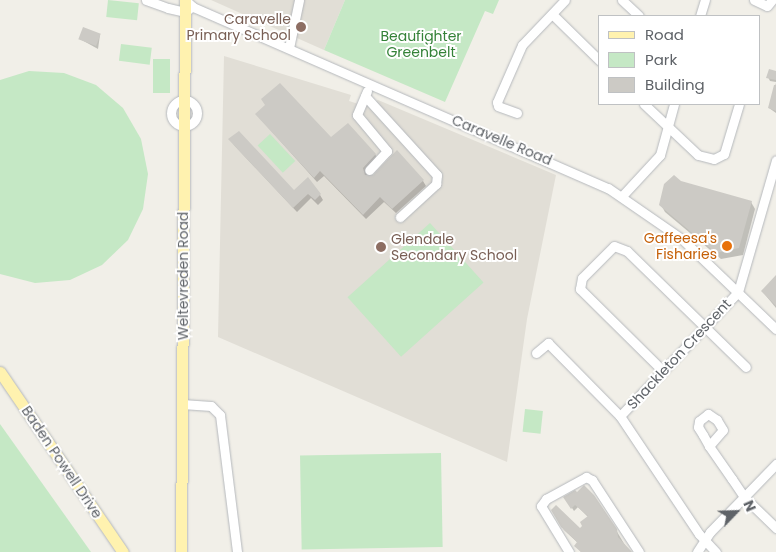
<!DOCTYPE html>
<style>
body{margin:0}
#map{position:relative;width:776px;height:552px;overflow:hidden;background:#f1efe8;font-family:Poppins,sans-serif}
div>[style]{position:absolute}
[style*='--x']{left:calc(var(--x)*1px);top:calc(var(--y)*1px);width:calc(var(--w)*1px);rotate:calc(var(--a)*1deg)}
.education>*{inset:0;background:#e1ded6}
.green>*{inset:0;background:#c5e8c5;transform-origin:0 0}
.shadow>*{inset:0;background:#0003}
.building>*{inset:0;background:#cccac5;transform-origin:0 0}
.roads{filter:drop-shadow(0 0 1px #b5b8bc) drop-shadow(0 0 1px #b5b8bc)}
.minor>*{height:9px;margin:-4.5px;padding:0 4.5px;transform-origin:4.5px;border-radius:4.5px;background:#fff}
.minor>.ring{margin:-4.5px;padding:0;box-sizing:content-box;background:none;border:9px solid #fff;border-radius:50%}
.major>*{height:11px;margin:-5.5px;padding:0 5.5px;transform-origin:5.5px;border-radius:5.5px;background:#fff2af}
.dots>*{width:14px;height:14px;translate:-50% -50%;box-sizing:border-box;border:2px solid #fff;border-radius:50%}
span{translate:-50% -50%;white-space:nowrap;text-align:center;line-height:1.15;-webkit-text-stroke:4px #fff;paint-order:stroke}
.education-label{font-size:14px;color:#785e54}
.right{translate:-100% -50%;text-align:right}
.left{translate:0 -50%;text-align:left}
.park-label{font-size:14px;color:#348238}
.street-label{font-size:14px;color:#5f6368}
.food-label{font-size:14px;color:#c56008}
.legend{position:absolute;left:598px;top:15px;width:162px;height:90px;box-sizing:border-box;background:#fff;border:1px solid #bfc1c3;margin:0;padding:6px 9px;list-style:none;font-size:15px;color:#5f6368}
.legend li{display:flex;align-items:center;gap:10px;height:25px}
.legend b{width:25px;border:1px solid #bfc1c3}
.north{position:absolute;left:711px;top:487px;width:50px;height:50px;-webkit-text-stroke:4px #fff;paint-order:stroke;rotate:66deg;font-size:14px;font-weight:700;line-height:20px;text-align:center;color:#5f6368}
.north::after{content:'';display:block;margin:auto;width:18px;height:22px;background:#5f6368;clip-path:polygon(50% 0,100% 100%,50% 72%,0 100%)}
</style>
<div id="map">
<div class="education">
<div style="clip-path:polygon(211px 0,345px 0,324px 50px)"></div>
<div style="clip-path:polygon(224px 56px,351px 95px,349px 101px,365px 106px,378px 100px,556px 175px,527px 319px,507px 462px,218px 337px)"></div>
</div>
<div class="green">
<div style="left:108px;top:0;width:31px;height:17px;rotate:6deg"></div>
<div style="clip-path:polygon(345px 0,499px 0,493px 14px,485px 11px,445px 102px,324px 50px)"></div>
<div style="left:121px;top:44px;width:31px;height:17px;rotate:7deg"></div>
<div style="left:153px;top:59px;width:17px;height:34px"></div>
<div style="clip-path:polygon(29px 71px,64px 73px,96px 85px,123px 108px,141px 139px,148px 174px,143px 209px,128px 240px,102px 265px,70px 280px,35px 283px,0 274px,0 80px)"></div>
<div style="left:270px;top:134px;width:37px;height:17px;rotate:47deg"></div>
<div style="left:430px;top:223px;width:80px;height:111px;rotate:48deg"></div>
<div style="left:525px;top:409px;width:18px;height:23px;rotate:6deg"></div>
<div style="clip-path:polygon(0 424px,91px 552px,0 552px)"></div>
<div style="left:441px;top:453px;width:94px;height:141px;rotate:89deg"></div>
</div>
<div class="shadow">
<div style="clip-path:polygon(100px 35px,98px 49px,80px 39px)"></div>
<div style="clip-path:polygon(776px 72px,776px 82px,770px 81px,768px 77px)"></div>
<div style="clip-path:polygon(776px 83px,776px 113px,769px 108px)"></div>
<div style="clip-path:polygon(257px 115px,375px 154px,378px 160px,366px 176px,423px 181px,426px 186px,396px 213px,384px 202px,366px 219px,324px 176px,317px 182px)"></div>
<div style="clip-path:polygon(233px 144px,294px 191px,320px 195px,323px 200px,318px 205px,311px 198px,297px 212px)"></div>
<div style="clip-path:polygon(681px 182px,751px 202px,755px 209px,743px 255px,721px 259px,665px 212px,661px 205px)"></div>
<div style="clip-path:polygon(776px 277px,776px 308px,762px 291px)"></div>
<div style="clip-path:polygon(565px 497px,616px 530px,629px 552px,581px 552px,576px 546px,578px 543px,564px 530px,552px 510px,580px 530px,588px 517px,578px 507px,574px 511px)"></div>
</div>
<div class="building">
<div style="left:83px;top:27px;width:19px;height:13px;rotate:21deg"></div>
<div style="clip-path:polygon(769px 69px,776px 71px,776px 80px,766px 78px)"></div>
<div style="clip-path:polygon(280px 83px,331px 137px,348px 123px,376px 154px,363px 168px,365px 175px,373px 175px,397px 150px,424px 180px,392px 209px,380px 197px,363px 215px,320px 171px,314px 178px,255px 114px,265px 105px,261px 99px)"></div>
<div style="clip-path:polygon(774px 85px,776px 85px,776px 111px,768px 108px)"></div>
<div style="clip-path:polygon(239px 131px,294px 190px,308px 177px,321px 194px,315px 200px,308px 194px,293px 208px,228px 139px)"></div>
<div style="clip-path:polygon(674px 175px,681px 181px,752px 201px,739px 248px,716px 253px,659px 205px,664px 184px)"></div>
<div style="clip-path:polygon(776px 275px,776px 306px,761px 291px)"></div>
<div style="clip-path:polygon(584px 485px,594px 495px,617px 529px,618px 537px,632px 552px,581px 552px,574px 546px,577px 542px,561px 527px,551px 510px,556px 505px,580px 528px,582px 526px,580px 522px,588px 516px,575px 505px,571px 509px,563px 497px,575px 490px,577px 492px)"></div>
</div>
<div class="roads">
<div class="minor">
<div style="--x:146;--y:0;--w:23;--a:20"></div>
<div style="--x:168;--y:8;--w:17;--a:13"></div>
<div style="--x:185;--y:12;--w:5;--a:-37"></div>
<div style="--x:185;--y:0;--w:11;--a:41"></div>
<div style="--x:193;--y:7;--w:453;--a:23.6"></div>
<div style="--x:608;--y:188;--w:90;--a:34.6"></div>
<div style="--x:682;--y:239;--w:130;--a:43.8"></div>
<div style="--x:622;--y:0;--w:23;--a:43"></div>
<div style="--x:754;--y:0;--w:14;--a:25"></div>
<div style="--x:767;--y:6;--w:8;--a:-50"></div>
<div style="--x:552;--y:14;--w:67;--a:44.4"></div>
<div style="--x:700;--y:16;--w:17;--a:-73"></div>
<div style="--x:289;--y:48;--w:49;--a:-78.2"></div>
<div style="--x:367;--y:91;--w:26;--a:113"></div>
<div style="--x:357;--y:115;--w:47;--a:50.2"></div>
<div style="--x:387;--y:151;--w:26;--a:133"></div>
<div style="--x:365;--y:96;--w:107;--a:47.7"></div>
<div style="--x:437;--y:175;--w:9;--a:96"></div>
<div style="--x:436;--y:184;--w:49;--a:137.5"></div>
<div class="ring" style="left:171px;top:100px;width:17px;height:17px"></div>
<div style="--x:644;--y:104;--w:74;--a:43.4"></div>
<div style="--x:698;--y:155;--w:16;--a:14"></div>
<div style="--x:714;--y:159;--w:11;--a:-27"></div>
<div style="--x:724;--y:154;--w:52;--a:-73.3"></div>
<div style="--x:517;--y:113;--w:20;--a:-160"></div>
<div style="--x:498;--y:106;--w:4;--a:-104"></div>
<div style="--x:497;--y:102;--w:62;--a:-66.3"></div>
<div style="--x:522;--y:45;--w:62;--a:-46.3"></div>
<div style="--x:622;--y:196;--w:56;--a:-47.2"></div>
<div style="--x:660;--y:155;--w:53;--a:-74.6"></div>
<div style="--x:536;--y:353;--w:16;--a:-40"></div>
<div style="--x:548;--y:343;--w:103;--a:45.4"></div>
<div style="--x:620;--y:416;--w:142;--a:56.2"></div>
<div style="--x:699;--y:534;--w:25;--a:47"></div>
<div style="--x:663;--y:371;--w:117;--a:-135.3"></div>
<div style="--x:580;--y:289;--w:11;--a:-80"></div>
<div style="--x:582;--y:278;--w:45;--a:-45"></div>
<div style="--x:614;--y:246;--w:14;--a:21"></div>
<div style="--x:627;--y:251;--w:166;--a:44.3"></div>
<div style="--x:182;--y:404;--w:29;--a:4"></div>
<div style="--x:211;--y:406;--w:13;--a:45"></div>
<div style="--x:220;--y:415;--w:138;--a:82.9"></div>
<div style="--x:620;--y:416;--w:171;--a:-46.4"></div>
<div style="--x:738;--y:292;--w:137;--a:-73.9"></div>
<div style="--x:709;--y:446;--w:21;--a:-49"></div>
<div style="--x:723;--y:430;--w:12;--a:-121"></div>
<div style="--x:717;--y:420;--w:11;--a:-146"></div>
<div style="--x:708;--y:414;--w:11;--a:142"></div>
<div style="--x:699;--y:421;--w:6;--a:99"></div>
<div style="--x:698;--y:427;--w:9;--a:58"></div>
<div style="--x:703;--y:435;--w:13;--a:61"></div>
<div style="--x:709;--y:446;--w:40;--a:55.1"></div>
<div style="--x:732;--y:479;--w:22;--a:56"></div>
<div style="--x:744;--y:497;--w:45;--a:44.1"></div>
<div style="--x:569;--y:552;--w:54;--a:-121.3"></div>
<div style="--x:541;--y:506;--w:9;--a:-54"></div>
<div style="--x:546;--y:499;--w:46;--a:-28.8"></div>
<div style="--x:586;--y:477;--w:7;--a:27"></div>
<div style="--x:592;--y:480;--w:86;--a:56.9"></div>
<div style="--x:697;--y:552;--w:24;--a:-57"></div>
<div style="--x:710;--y:532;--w:95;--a:-45.9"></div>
</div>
<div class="major">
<div style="--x:0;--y:372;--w:218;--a:55.7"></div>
<div style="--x:181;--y:552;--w:552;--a:-89.58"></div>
</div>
</div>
<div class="dots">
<div style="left:301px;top:27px;background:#8d6e63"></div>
<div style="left:727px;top:246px;background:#e8710a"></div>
<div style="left:381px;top:247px;background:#8d6e63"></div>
</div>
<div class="education-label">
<span class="right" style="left:291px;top:27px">Caravelle<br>Primary School</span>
<span class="left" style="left:391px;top:247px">Glendale<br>Secondary School</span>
</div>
<div class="park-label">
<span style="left:421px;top:44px">Beaufighter<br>Greenbelt</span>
</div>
<div class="street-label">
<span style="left:502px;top:140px;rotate:23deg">Caravelle Road</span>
<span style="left:183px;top:276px;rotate:-90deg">Weltevreden Road</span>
<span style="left:679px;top:354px;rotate:-47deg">Shackleton Crescent</span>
<span style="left:62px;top:462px;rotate:56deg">Baden Powell Drive</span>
</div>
<div class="food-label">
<span class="right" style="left:717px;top:246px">Gaffeesa's<br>Fisharies</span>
</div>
<ul class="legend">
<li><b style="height:6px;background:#fff2af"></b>Road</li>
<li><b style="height:14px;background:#c5e8c5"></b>Park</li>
<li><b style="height:14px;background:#cccac5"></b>Building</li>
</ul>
<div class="north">N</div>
</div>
